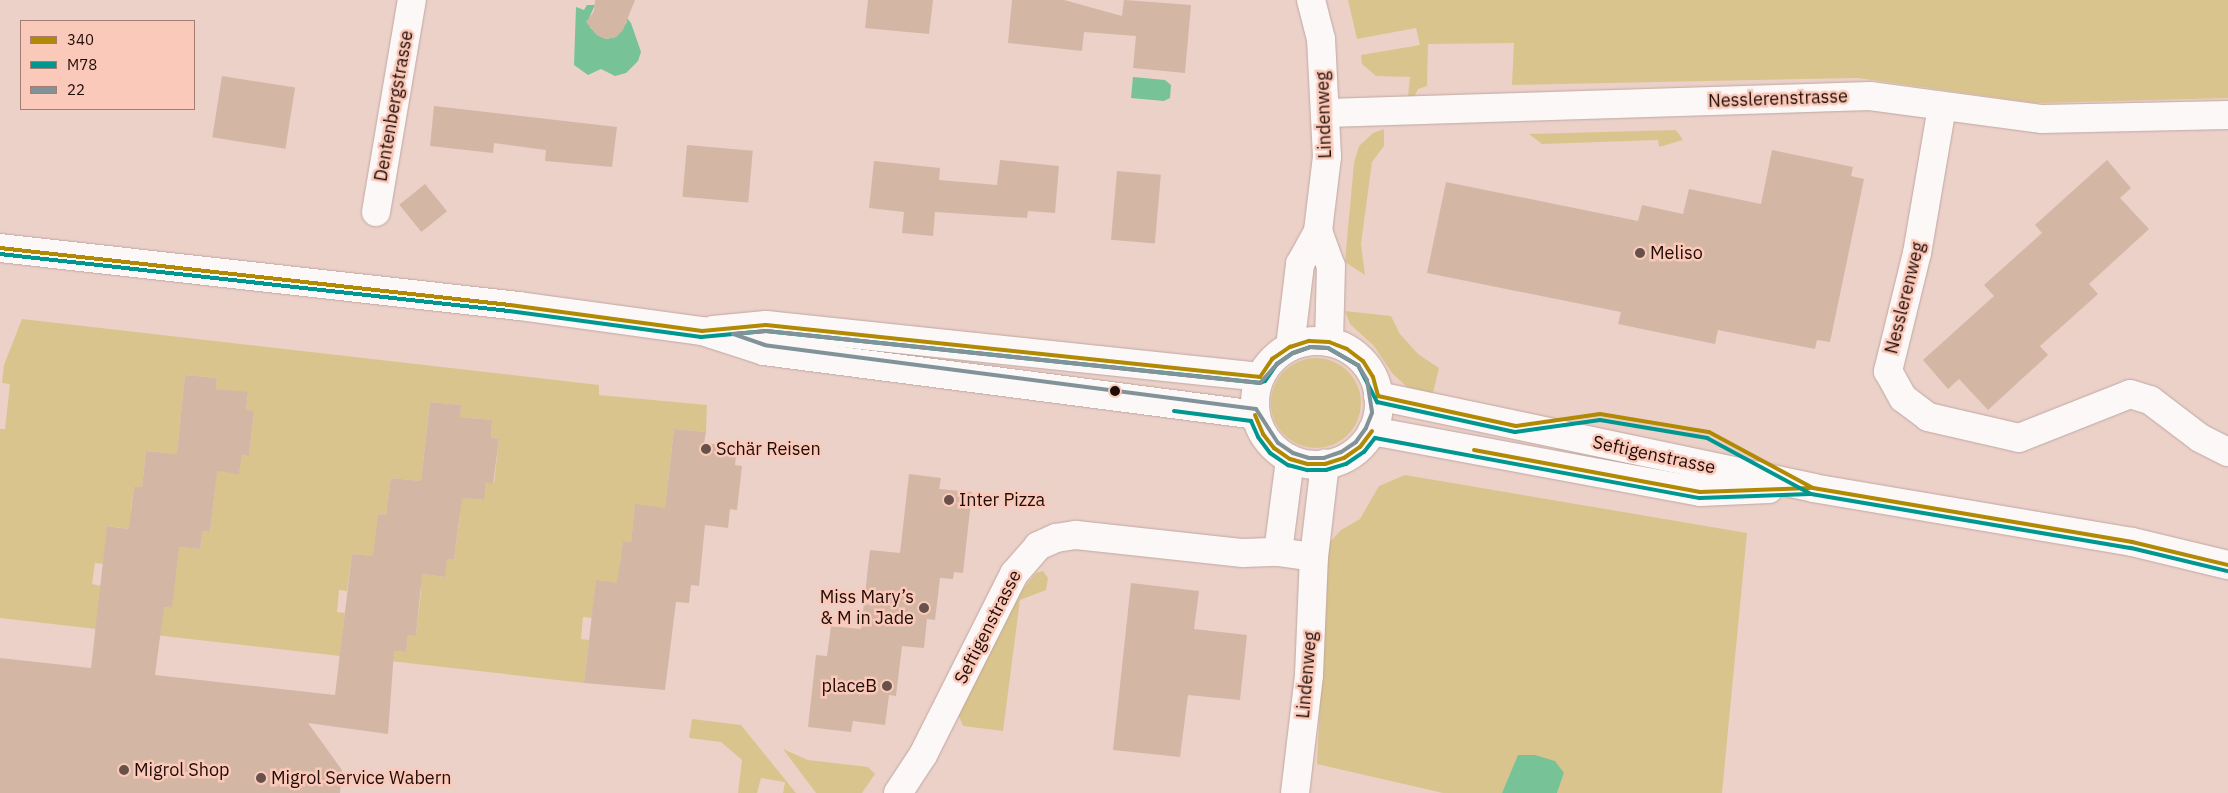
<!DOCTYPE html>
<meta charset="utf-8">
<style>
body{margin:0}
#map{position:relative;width:2228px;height:793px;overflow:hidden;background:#ecd1c9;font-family:"IBM Plex Sans",sans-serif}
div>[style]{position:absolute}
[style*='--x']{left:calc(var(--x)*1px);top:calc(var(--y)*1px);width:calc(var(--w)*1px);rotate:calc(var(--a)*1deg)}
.green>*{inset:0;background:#dac48e}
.round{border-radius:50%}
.water>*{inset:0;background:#77c397}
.building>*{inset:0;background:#d3b6a4;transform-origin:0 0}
.roads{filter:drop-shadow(0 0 1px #bfa8a1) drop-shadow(0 0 1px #bfa8a1)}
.minor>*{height:28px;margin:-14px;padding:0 14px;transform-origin:14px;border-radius:14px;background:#fcf8f7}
.tertiary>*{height:28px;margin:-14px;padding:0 14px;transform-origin:14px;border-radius:14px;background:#fcf8f7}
.secondary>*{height:28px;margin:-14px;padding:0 14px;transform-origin:14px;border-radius:14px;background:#fcf8f7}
.secondary>.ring{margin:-14px;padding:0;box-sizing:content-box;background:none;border:28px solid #fcf8f7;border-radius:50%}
.bus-1>*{height:4px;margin:-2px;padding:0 2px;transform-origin:2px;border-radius:2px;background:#b18902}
.bus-2>*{height:4px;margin:-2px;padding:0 2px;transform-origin:2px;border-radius:2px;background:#009790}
.bus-3>*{height:4px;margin:-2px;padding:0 2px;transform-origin:2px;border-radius:2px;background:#819299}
.dots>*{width:14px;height:14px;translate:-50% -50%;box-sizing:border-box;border:2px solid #fbc9ba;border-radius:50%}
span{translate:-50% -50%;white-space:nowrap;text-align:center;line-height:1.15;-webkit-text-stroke:5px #fbc9ba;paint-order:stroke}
.street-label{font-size:18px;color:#200c06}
.poi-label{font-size:18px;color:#200c06}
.left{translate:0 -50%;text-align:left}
.right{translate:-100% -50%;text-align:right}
.legend{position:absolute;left:20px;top:20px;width:175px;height:90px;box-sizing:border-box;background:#fbc9ba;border:1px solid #a37d72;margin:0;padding:6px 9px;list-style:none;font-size:15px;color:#200c06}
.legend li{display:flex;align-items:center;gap:10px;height:25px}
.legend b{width:25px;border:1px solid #a37d72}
</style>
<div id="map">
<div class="green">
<div style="clip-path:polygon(1348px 0,2228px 0,2228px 98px,2035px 103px,1858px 78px,1512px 85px,1514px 43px,1428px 44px,1427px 86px,1418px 89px,1414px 97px,1408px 97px,1410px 77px,1376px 76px,1362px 64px,1361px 55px,1420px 45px,1416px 28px,1357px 39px)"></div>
<div style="clip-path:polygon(1384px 129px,1384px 146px,1372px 162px,1361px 244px,1365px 275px,1345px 262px,1354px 163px,1359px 146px,1373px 133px)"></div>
<div style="clip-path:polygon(1676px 130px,1683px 140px,1659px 147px,1658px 140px,1542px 144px,1529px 134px)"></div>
<div style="clip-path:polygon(1345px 311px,1391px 316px,1400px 334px,1418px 354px,1439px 368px,1433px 393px,1407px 387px,1392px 373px,1374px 346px,1350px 324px)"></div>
<div style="clip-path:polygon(22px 319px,599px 385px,599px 395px,707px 405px,706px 432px,674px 429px,665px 508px,635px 505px,631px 542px,623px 541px,620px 563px,626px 584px,596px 581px,592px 618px,583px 617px,581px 639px,589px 640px,584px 683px,372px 659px,373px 649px,406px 652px,408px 635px,416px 636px,421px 591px,415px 573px,444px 577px,447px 559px,454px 559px,460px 515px,454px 497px,483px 500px,486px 482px,494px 483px,499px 439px,491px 438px,492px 420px,460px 417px,461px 405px,430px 402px,421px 481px,391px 478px,386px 515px,378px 514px,381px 557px,352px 554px,347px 591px,339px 590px,338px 602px,337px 612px,345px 613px,340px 656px,128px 632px,164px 607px,172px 608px,170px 546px,200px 549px,203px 531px,210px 532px,215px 488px,207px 487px,209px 470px,239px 473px,242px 455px,249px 456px,254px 412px,246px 410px,248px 393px,216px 389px,217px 378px,185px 375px,177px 454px,146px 451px,142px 487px,134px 487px,131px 509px,137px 530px,108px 526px,103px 564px,95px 563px,92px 584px,101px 586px,96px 629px,0 618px,0 429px,5px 429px,10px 384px,2px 383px,4px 365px)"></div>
<div class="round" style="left:1271px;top:358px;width:90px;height:90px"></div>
<div style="clip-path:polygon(1405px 475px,1747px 533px,1722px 793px,1557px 793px,1564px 773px,1518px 756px,1502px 793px,1443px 793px,1317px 764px,1328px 544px,1341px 530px,1360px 519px,1379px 486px)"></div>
<div style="clip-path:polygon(1043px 571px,1048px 578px,1046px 590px,1020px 600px,1003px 731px,963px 726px,958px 714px,1022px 590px,1036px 573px)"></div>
<div style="clip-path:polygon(692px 719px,741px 725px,796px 793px,783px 793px,785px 782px,761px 778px,757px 793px,738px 793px,742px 760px,721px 742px,689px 738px)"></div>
<div style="clip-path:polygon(783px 749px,808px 760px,868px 767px,875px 774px,862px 793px,816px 793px)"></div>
</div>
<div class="water">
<div style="clip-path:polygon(587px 5px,595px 5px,589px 18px,590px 27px,597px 35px,606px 39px,616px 37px,627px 22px,623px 13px,631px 23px,641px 52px,638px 61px,626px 73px,615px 76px,601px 69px,588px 75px,574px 65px,576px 7px,584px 10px)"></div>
<div style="clip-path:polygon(1133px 77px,1165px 80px,1171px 85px,1170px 98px,1164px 101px,1131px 98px)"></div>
<div style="clip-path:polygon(1518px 755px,1535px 755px,1555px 761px,1564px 773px,1557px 793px,1502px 793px)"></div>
</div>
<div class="building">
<div style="clip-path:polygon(595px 0,635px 0,623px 30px,616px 37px,606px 39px,597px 35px,586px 22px,594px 11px)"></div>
<div style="clip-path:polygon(868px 0,933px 0,929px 34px,865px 28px)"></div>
<div style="clip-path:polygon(1012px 0,1064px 0,1122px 16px,1124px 0,1191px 5px,1185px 73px,1133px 68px,1136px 36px,1084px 32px,1082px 51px,1008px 43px)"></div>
<div style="left:222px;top:76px;width:74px;height:62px;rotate:9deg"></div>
<div style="clip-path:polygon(434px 106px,617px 127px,612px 167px,545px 161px,546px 150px,494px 143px,493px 153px,430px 146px)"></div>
<div style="left:687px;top:145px;width:66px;height:52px;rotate:5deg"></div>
<div style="clip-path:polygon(1772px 150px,1853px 167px,1851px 176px,1864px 179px,1830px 342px,1817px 340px,1815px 349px,1718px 330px,1715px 344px,1618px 324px,1621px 312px,1427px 273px,1446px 182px,1638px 221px,1642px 205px,1683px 214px,1689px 189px,1761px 204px)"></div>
<div style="clip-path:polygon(1000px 160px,1059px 166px,1055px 213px,1028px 211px,1027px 218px,935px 212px,933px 236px,902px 233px,904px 212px,869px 208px,874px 161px,940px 168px,939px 180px,997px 185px)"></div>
<div style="clip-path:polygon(2107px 160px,2131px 188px,2120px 198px,2149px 229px,2089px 284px,2098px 294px,2040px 346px,2048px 355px,1988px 410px,1959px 379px,1948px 389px,1923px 360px,1994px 296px,1984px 285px,2042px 233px,2035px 225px)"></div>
<div style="left:1117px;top:171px;width:44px;height:69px;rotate:5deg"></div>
<div style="left:425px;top:184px;width:35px;height:33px;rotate:51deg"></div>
<div style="clip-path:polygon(185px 375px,217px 378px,216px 389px,248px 392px,246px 410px,254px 411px,249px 456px,242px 455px,239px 474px,217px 471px,210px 532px,203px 531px,200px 549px,179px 547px,172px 608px,164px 607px,155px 675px,335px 695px,352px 554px,373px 556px,378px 514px,386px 515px,391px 478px,421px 481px,430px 402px,461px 405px,460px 417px,492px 420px,491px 438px,499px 439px,493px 484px,486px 482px,484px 500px,462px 498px,454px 559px,447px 559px,445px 577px,422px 574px,416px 636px,408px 635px,406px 652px,394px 651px,388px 734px,308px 723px,342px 770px,340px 793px,0 793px,0 658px,91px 668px,107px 526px,129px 529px,134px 487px,142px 487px,146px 451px,177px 454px)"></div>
<div style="clip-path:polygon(674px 429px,706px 432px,704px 443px,737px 447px,735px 465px,742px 466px,737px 510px,730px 509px,728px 528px,705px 525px,699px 586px,691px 585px,689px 603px,676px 602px,665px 690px,584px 683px,596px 580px,617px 583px,623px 541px,631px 542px,635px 504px,665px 508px)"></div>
<div style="clip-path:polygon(909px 474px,941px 478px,939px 489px,972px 492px,963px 573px,954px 572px,953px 579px,940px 578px,935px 620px,927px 619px,924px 648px,902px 646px,896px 696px,889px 695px,885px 725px,853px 721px,851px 732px,808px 727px,816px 655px,827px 656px,831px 626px,861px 629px,870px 550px,900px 553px)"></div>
<div style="clip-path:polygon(1131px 583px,1199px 591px,1194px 629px,1247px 635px,1240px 700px,1188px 695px,1180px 757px,1113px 750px)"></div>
</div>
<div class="roads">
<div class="minor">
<div style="--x:1942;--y:107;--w:148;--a:99.7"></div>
<div style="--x:1917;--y:253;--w:122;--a:103.8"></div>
<div style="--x:1888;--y:371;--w:31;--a:61"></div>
<div style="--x:1903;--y:398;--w:31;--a:37"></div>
<div style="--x:1928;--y:417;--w:93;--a:13"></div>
<div style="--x:2019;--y:438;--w:119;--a:-21.6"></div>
<div style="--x:2130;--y:394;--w:21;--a:17"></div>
<div style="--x:2150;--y:400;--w:63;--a:37.2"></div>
<div style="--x:2200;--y:438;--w:31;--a:27"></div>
<div style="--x:1327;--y:113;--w:543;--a:-1.79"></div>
<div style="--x:1870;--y:96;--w:174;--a:7.6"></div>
<div style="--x:2042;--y:119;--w:186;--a:-1.2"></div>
<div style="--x:376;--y:212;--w:215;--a:-80.4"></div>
<div style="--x:1318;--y:231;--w:37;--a:70"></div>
<div style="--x:1331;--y:266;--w:76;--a:91.5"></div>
<div style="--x:1290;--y:347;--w:84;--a:-83.1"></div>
<div style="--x:1300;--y:264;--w:38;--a:-61"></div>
<div style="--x:1318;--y:231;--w:75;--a:-83.1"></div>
<div style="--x:1327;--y:157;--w:118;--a:-92.9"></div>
<div style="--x:1321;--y:39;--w:40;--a:-104.4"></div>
<div style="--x:1295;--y:793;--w:119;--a:-83.2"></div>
<div style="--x:1309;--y:675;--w:118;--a:-87.6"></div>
</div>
<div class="tertiary">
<div style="--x:1278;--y:552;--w:94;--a:-82.6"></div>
<div style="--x:898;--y:793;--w:45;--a:-56.7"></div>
<div style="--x:923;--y:755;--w:203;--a:-63.3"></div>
<div style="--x:1014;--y:574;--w:37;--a:-49"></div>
<div style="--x:1038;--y:546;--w:20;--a:-24"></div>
<div style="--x:1056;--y:538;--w:20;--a:-9"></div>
<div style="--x:1076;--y:535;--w:168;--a:6.2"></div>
<div style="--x:1243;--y:553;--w:35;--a:-2"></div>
<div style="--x:1278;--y:552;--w:36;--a:8"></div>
<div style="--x:1314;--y:557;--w:94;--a:-83.3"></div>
</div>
<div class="secondary">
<div style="--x:0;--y:248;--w:522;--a:6.38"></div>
<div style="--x:519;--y:306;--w:185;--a:7.8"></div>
<div style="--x:702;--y:331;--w:65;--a:17.9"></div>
<div style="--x:764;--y:351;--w:495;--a:7.4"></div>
<div style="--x:713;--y:330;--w:53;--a:-5.4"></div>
<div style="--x:766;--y:325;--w:497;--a:6"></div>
<div class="ring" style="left:1255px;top:341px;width:96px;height:96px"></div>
<div style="--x:1378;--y:396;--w:445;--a:11.9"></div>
<div style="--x:1813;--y:488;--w:324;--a:9.6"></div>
<div style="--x:2132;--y:542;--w:99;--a:13.5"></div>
<div style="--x:1372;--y:431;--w:334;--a:10.5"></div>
<div style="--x:1700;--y:492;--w:69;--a:-2.5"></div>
</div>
</div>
<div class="bus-1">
<div style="--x:0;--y:248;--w:513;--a:6.38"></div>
<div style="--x:510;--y:305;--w:194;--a:7.7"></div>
<div style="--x:702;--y:331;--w:64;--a:-5.4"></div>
<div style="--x:766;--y:325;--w:497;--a:6"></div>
<div style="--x:1260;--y:377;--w:22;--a:-56"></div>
<div style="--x:1272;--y:359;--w:22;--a:-34"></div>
<div style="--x:1290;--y:347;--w:20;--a:-18"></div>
<div style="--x:1309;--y:341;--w:20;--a:3"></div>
<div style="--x:1329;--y:342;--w:19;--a:21"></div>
<div style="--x:1347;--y:349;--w:20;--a:37"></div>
<div style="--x:1363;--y:361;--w:19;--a:58"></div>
<div style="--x:1373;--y:377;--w:20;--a:75"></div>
<div style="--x:1378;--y:396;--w:141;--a:12.3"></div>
<div style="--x:1516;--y:426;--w:85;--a:-8.1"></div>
<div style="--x:1600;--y:414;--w:110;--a:9.4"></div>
<div style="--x:1709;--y:432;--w:118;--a:28.3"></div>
<div style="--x:1813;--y:488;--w:324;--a:9.6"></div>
<div style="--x:2132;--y:542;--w:99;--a:13.5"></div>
<div style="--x:1255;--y:415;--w:21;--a:67"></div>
<div style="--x:1263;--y:434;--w:18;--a:52"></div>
<div style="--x:1274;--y:448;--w:19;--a:35"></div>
<div style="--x:1290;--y:459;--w:19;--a:16"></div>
<div style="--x:1308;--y:464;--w:17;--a:0"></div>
<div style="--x:1325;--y:464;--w:20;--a:-18"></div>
<div style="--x:1344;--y:458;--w:19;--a:-35"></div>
<div style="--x:1360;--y:447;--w:20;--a:-53"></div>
<div style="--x:1474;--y:450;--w:230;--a:10.5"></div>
<div style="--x:1700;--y:492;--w:110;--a:-2.1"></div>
</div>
<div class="bus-2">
<div style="--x:0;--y:254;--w:512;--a:6.39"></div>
<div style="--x:509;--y:311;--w:194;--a:7.7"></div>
<div style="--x:701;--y:337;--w:65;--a:-5.3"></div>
<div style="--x:766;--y:331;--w:496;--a:6"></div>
<div style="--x:1259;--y:383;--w:6;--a:-18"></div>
<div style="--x:1265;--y:381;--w:21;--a:-55"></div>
<div style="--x:1277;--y:364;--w:19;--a:-35"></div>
<div style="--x:1293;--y:353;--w:18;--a:-19"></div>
<div style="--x:1310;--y:347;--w:18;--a:3"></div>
<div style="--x:1328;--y:348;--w:34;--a:30"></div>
<div style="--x:1358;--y:365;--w:42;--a:62.8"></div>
<div style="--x:1377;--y:402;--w:141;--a:12.3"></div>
<div style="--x:1515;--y:432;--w:86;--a:-8"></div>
<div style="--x:1600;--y:420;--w:109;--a:9.5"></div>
<div style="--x:1707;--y:438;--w:118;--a:28.3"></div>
<div style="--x:1811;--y:494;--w:325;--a:9.6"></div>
<div style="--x:2131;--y:548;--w:99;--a:13.5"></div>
<div style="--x:1174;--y:411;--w:78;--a:7.4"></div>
<div style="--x:1251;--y:421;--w:17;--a:66"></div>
<div style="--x:1258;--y:437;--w:20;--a:53"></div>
<div style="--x:1270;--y:453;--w:22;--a:34"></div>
<div style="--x:1288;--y:465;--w:20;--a:15"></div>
<div style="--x:1307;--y:470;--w:19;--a:0"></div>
<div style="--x:1326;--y:470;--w:21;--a:-17"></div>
<div style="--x:1346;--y:464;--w:22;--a:-34"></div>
<div style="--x:1364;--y:452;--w:18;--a:-52"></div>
<div style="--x:1375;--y:438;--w:330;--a:10.5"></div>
<div style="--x:1700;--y:498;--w:110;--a:-2.1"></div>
</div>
<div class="bus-3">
<div style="--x:766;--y:331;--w:497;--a:6"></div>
<div style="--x:1260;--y:383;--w:25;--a:-48"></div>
<div style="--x:1277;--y:364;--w:19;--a:-35"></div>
<div style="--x:1293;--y:353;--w:18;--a:-19"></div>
<div style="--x:1310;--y:347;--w:18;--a:3"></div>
<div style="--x:1328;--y:348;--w:34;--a:30"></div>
<div style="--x:1358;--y:365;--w:17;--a:59"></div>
<div style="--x:1367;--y:380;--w:33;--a:81"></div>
<div style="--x:1372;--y:413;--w:16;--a:112"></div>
<div style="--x:1366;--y:428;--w:17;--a:126"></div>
<div style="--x:1356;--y:442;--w:18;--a:146"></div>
<div style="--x:1341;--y:452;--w:18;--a:161"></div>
<div style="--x:1324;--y:458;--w:15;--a:180"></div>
<div style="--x:1309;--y:458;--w:17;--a:-163"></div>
<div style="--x:1293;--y:453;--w:18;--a:-146"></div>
<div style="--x:1278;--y:443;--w:40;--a:-122.9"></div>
<div style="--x:1256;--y:409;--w:495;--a:-172.6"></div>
<div style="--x:765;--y:345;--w:34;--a:-161"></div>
<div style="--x:733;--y:334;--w:33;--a:-5"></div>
</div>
<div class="dots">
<div style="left:1640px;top:253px;background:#67514a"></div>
<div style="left:1115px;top:391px;background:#200c06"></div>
<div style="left:706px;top:449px;background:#67514a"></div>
<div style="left:949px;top:500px;background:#67514a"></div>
<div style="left:924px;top:608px;background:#67514a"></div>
<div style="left:887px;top:686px;background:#67514a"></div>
<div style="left:124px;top:770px;background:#67514a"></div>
<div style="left:261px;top:778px;background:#67514a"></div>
</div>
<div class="street-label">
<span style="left:1778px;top:99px;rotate:-2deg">Nesslerenstrasse</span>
<span style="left:394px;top:106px;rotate:-80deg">Dentenbergstrasse</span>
<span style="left:1324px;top:115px;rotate:-92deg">Lindenweg</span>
<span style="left:1905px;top:298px;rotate:-76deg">Nesslerenweg</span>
<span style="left:1654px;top:455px;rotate:12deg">Seftigenstrasse</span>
<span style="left:988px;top:627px;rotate:-63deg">Seftigenstrasse</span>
<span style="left:1307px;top:675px;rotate:-85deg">Lindenweg</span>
</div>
<div class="poi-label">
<span class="left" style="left:1650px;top:253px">Meliso</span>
<span class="left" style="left:716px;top:449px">Schär Reisen</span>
<span class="left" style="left:959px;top:500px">Inter Pizza</span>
<span class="right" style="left:914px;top:608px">Miss Mary’s<br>&amp; M in Jade</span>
<span class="right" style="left:877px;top:686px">placeB</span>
<span class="left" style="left:134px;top:770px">Migrol Shop</span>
<span class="left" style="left:271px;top:778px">Migrol Service Wabern</span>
</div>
<ul class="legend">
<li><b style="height:6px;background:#b18902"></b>340</li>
<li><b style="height:6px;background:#009790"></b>M78</li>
<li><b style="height:6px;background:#819299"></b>22</li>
</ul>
</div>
